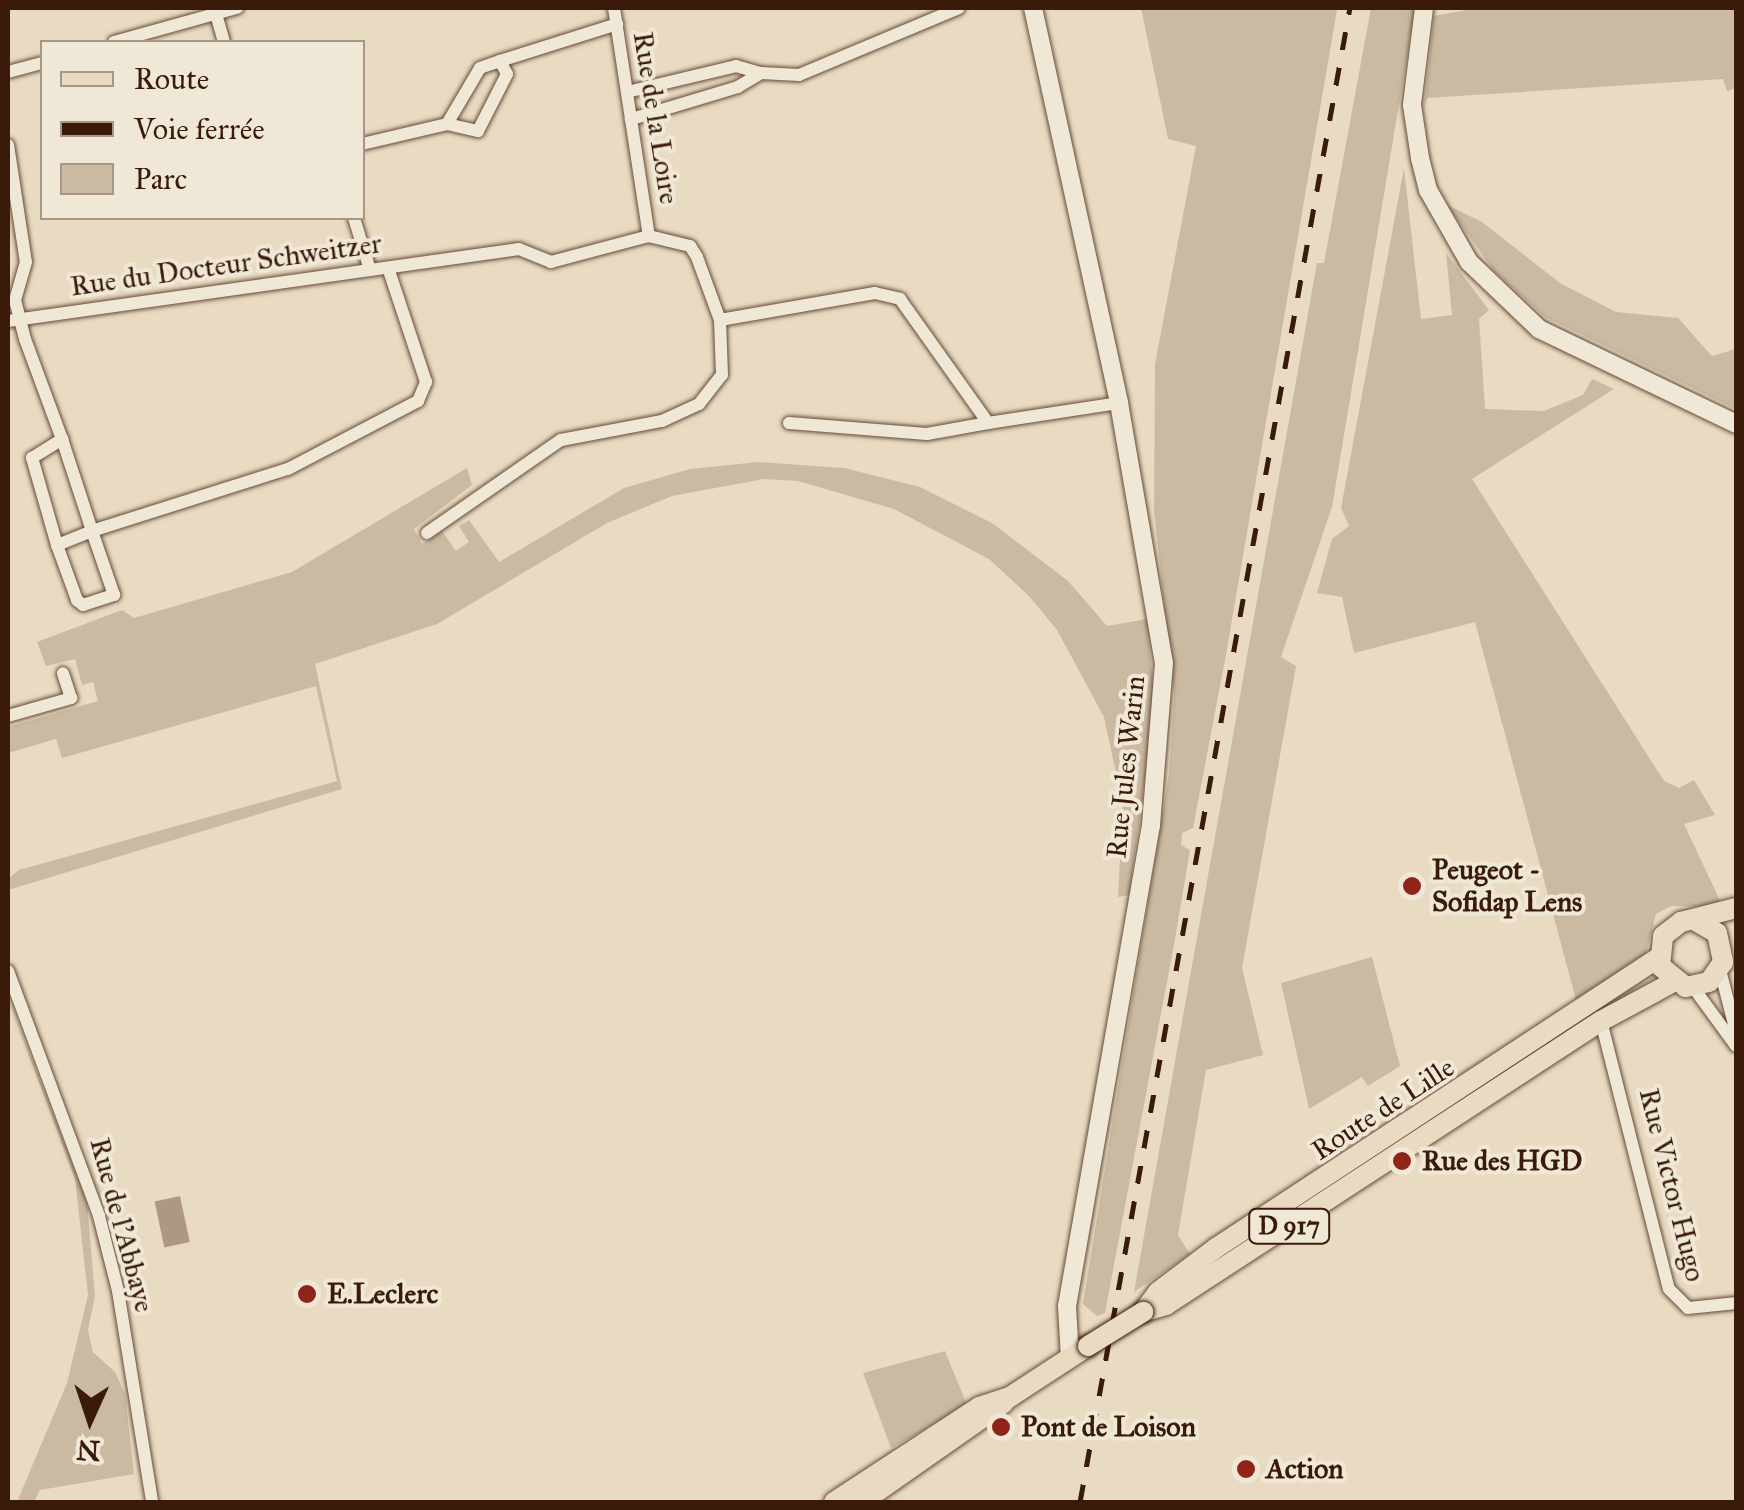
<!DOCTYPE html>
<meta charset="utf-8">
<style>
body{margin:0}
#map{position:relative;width:1744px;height:1510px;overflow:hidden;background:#e8dbc2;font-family:"IM FELL Great Primer",serif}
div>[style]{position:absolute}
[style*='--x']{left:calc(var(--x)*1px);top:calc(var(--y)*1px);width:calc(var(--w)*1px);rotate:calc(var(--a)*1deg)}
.green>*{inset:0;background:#cabaa2}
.water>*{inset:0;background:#ad9983;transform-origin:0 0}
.roads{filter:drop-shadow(0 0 2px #664a36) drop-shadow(0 0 2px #664a36)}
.minor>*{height:12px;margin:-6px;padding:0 6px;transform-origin:6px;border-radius:6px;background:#f0e8d7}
.tertiary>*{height:18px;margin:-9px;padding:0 9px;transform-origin:9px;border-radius:9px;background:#f0e8d7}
.primary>*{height:20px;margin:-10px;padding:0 10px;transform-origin:10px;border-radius:10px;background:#e8dbc2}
.rail>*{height:5px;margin-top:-2.5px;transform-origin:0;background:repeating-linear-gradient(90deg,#3a1a08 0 18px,transparent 0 36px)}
.bridges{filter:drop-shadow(0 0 2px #3a1a08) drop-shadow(0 0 2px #3a1a08)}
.primary-bridge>*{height:20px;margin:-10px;padding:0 10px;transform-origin:10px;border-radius:10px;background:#e8dbc2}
.dots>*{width:28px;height:28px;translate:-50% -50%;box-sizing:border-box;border:5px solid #f0e8d7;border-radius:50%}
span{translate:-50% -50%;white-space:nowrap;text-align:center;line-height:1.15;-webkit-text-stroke:8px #f0e8d7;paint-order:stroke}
.shield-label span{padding:2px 8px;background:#f0e8d7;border:2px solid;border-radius:8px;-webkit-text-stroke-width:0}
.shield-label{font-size:25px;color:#3a1a08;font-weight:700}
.street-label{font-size:28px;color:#3a1a08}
.poi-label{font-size:28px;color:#3a1a08;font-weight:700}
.left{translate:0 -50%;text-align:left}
.frame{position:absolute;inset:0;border:10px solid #3a1a08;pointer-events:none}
.legend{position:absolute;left:40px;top:40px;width:325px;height:180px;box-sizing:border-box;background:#f0e8d7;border:2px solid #a79684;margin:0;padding:12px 18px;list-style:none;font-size:30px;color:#3a1a08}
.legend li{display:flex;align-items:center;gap:20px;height:50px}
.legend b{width:50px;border:2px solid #a79684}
.north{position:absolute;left:40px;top:1370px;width:100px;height:100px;-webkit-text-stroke:8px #f0e8d7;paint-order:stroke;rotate:183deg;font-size:28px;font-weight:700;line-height:40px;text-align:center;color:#3a1a08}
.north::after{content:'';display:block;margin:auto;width:35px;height:45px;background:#3a1a08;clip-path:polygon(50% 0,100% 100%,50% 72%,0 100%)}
</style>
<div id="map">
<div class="green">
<div style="clip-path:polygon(1141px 8px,1337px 10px,1225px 660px,1193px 828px,1182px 833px,1181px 845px,1190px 850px,1175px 939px,1105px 1313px,1097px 1316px,1083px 1304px,1169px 774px,1174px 696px,1154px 510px,1155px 364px,1196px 146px,1168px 139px)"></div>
<div style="clip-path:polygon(1371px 8px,1415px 8px,1332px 507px,1281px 657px,1296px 666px,1242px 968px,1263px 1055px,1206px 1070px,1178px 1235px,1190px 1254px,1134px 1292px,1317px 263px,1324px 263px)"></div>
<div style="clip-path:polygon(1478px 8px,1736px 8px,1736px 88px,1727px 91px,1723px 79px,1427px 98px,1424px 109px,1434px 16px)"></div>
<div style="clip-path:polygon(1404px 168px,1421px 319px,1452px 315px,1446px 253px,1489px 310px,1479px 319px,1485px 409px,1544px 411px,1583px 395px,1592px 379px,1614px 389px,1472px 479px,1664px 781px,1679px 788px,1694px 780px,1715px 815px,1684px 824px,1723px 907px,1671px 906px,1656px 914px,1644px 961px,1576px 1000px,1475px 622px,1354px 653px,1342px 597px,1317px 593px,1332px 539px,1349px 526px,1341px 508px)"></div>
<div style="clip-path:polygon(1447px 205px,1482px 222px,1560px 283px,1616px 312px,1678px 318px,1712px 356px,1736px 349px,1736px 409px,1545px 317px,1494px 271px)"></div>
<div style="clip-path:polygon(758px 462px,844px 468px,920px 487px,992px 523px,1068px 581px,1107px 626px,1147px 619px,1155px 706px,1129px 895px,1118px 897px,1123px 805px,1104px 717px,1057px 630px,1029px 596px,989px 559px,894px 509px,798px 481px,764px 479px,672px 496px,607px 523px,437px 624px,315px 664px,342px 789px,8px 890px,8px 879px,19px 870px,337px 781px,316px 686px,62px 758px,56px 739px,8px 753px,8px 727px,98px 701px,93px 682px,82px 685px,75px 659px,46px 666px,37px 642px,122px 610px,134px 618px,292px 572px,467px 468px,472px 485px,414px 529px,422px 544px,442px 531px,456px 551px,469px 542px,459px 526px,469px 520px,499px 562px,624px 488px,690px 469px)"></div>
<div style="clip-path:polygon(1372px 957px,1400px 1066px,1368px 1086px,1362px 1077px,1309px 1109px,1281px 983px)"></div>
<div style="clip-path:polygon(8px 999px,87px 1201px,95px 1296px,88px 1330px,93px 1352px,115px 1372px,125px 1394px,134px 1474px,40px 1490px,34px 1502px,17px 1502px,67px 1383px,88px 1295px,75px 1179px)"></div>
<div style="clip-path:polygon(945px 1351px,967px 1405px,891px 1448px,863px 1373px)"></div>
</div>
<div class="water">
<div style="left:180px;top:1196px;width:47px;height:26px;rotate:78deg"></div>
</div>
<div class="roads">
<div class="minor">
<div style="--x:614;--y:8;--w:231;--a:81.3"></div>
<div style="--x:216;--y:14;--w:29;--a:74"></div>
<div style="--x:114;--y:42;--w:128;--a:-15.5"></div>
<div style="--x:500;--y:61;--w:123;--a:-17.5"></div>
<div style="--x:8;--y:72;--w:35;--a:-15"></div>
<div style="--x:761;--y:73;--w:38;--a:3"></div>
<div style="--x:799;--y:75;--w:173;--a:-22.7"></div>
<div style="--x:627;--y:92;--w:112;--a:-13.4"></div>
<div style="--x:736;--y:66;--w:26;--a:16"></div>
<div style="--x:761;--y:73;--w:27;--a:149"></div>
<div style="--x:738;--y:87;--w:112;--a:163.3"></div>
<div style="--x:362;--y:144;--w:87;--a:-13.2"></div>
<div style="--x:447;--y:124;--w:32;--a:13"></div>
<div style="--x:478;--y:131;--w:64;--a:-63"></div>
<div style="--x:507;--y:74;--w:15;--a:-118"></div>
<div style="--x:500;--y:61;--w:21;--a:161"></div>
<div style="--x:480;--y:68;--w:65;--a:120.5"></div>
<div style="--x:8;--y:145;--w:118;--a:81.3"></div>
<div style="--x:26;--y:262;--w:40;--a:106"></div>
<div style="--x:15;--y:300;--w:40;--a:75.6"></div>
<div style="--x:25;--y:339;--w:107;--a:69.7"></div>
<div style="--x:62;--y:439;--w:97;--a:71.9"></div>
<div style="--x:92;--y:531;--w:38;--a:158"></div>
<div style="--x:57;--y:545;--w:91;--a:-106"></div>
<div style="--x:32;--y:458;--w:36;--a:-32"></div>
<div style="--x:354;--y:218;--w:54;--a:72.9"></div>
<div style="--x:720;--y:320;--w:157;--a:-9.9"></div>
<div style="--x:875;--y:293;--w:26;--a:13"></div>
<div style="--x:900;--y:299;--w:152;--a:54.6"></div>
<div style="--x:988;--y:423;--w:133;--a:-8.7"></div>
<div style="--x:8;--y:321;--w:516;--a:-8.02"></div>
<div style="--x:519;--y:249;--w:35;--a:22"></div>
<div style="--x:551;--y:262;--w:101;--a:-14.9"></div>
<div style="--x:789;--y:423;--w:138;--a:4.6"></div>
<div style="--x:927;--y:434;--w:62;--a:-10.2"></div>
<div style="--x:427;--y:533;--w:163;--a:-34.8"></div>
<div style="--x:561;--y:440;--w:103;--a:-10.7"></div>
<div style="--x:662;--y:421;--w:41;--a:-24.7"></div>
<div style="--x:699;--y:404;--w:37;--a:-52"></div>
<div style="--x:722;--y:375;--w:55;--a:-92.1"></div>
<div style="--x:720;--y:320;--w:67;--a:-110.1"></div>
<div style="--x:697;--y:257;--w:13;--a:-122"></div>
<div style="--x:690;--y:246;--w:42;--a:-166.3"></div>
<div style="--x:57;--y:545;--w:59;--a:70"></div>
<div style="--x:77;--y:600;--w:8;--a:40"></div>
<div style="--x:83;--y:605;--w:33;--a:-18"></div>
<div style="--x:114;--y:595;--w:68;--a:-109"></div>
<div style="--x:92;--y:531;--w:206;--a:-17.6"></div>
<div style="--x:288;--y:469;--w:147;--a:-27.6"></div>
<div style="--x:418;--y:401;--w:21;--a:-67"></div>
<div style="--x:426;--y:382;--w:120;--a:-108.4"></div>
<div style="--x:8;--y:716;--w:66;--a:-15.9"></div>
<div style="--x:71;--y:698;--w:26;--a:-108"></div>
<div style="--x:1720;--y:970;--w:64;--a:75.5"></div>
<div style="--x:8;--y:971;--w:261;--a:69.6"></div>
<div style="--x:99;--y:1216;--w:77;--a:75.8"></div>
<div style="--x:118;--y:1291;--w:214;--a:80.8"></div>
<div style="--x:1693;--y:987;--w:73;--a:53.9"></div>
<div style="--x:1601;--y:1021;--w:276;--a:75.8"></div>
<div style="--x:1669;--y:1289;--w:27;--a:45"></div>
<div style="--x:1688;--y:1308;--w:48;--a:-5.9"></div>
</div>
<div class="tertiary">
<div style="--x:1033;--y:8;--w:404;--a:77.7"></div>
<div style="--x:1119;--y:403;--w:264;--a:80.2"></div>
<div style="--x:1164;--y:663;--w:163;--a:94.6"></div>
<div style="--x:1151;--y:825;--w:488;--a:99.9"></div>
<div style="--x:1067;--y:1306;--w:52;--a:86.7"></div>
<div style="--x:1424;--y:8;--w:98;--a:97.1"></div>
<div style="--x:1412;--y:105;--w:54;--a:81.4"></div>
<div style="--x:1420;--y:158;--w:33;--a:76"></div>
<div style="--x:1428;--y:190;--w:83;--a:60.3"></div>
<div style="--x:1469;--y:262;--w:97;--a:43.7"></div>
<div style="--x:1539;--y:329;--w:219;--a:25.7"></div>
</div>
<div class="primary">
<div style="--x:1696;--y:921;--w:24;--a:30"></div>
<div style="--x:1717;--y:933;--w:30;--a:78"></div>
<div style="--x:1723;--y:962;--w:24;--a:125"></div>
<div style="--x:1709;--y:982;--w:24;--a:168"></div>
<div style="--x:1686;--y:987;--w:33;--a:-141"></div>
<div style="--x:1660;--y:966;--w:30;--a:-84"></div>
<div style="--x:1663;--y:936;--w:23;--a:-38"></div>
<div style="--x:1681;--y:922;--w:57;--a:-14.3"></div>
<div style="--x:1143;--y:1312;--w:25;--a:-53"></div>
<div style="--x:1158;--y:1292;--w:73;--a:-37.2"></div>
<div style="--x:1216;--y:1248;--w:529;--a:-33.27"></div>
<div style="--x:1143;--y:1312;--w:24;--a:-17"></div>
<div style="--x:1166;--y:1305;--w:520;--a:-33.14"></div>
<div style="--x:1601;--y:1021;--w:82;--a:-28.4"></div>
<div style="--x:834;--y:1502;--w:173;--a:-33.2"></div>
<div style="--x:979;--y:1407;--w:33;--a:-18"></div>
<div style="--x:1010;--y:1397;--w:93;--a:-33.2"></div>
<div style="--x:862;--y:1502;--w:174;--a:-35"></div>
</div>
</div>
<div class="rail">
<div style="--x:1080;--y:1502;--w:1518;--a:-79.76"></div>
</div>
<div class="bridges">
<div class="primary-bridge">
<div style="--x:1088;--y:1346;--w:65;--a:-31.7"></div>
</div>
</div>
<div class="dots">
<div style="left:1412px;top:886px;background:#8f2418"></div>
<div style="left:1402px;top:1161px;background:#8f2418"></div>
<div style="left:307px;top:1294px;background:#8f2418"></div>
<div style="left:1001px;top:1427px;background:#8f2418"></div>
<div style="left:1246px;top:1469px;background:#8f2418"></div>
</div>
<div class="shield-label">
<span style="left:1289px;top:1226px">D 917</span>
</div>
<div class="street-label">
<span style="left:656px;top:118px;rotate:81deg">Rue de la Loire</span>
<span style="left:226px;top:265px;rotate:-8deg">Rue du Docteur Schweitzer</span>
<span style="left:1126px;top:767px;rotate:-84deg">Rue Jules Warin</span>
<span style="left:1383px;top:1109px;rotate:-33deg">Route de Lille</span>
<span style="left:1672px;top:1185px;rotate:76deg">Rue Victor Hugo</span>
<span style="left:122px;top:1225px;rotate:75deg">Rue de l'Abbaye</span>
</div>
<div class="poi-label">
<span class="left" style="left:1432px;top:886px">Peugeot -<br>Sofidap Lens</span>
<span class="left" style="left:1422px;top:1161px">Rue des HGD</span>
<span class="left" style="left:327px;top:1294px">E.Leclerc</span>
<span class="left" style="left:1021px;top:1427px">Pont de Loison</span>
<span class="left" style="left:1266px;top:1469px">Action</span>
</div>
<div class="frame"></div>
<ul class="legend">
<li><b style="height:12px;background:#e8dbc2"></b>Route</li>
<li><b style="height:12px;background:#3a1a08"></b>Voie ferrée</li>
<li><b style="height:28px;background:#cabaa2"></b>Parc</li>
</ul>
<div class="north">N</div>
</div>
